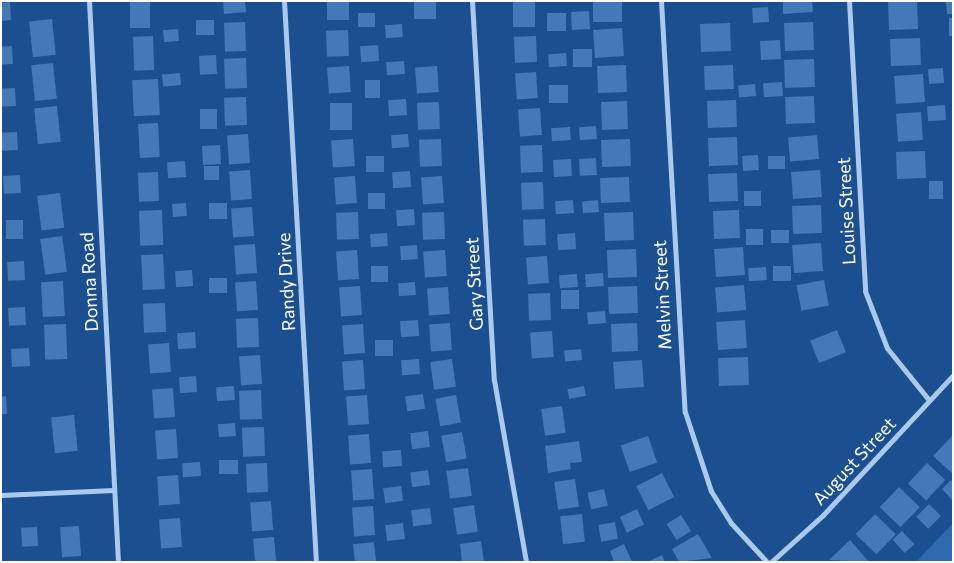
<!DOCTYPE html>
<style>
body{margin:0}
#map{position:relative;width:954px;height:563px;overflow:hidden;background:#1b4f8f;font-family:Commissioner,sans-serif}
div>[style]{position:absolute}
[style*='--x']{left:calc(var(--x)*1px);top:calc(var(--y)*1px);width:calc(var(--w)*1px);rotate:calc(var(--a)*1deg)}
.green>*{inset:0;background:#2e69ad}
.building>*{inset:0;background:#4478b7;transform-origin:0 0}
.minor>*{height:5px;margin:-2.5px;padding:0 2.5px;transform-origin:2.5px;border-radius:2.5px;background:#a9c9ee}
span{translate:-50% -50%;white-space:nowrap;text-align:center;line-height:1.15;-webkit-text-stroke:4px #1b4f8f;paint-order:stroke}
.street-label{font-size:18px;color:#fff}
.frame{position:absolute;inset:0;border:2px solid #fff;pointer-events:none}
</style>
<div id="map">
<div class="green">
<div style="clip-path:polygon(953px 523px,953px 562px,916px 562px)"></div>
</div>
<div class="building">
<div style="left:130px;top:1px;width:20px;height:27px"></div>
<div style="clip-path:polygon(223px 1px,245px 1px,246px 12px,224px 14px)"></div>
<div style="left:327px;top:1px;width:22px;height:19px"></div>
<div style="left:414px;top:1px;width:22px;height:18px"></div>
<div style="left:513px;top:1px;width:22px;height:26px"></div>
<div style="left:593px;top:1px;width:29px;height:21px"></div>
<div style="clip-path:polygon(783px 1px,812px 1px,813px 12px,783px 14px)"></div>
<div style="left:917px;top:1px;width:28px;height:29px;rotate:88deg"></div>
<div style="clip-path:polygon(946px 1px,953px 1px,953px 14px,947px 14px)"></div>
<div style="clip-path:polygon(10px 2px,11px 20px,1px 21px,1px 3px)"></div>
<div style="left:768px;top:7px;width:15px;height:16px;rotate:86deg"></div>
<div style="left:589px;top:11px;width:18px;height:18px;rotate:87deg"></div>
<div style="left:358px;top:13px;width:17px;height:14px"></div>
<div style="left:547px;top:13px;width:19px;height:18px"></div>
<div style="left:949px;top:18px;width:4px;height:18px"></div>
<div style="left:52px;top:19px;width:36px;height:23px;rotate:84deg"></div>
<div style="left:214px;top:20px;width:15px;height:18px;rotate:90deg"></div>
<div style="left:245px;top:22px;width:29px;height:21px;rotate:88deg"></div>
<div style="left:813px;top:22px;width:28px;height:29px;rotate:88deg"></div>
<div style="left:730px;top:23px;width:28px;height:30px;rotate:88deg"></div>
<div style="left:402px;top:24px;width:13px;height:17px;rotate:86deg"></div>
<div style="left:622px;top:28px;width:28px;height:29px;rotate:86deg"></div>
<div style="left:178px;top:29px;width:12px;height:15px;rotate:85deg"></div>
<div style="left:348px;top:30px;width:26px;height:22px;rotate:88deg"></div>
<div style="left:153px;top:36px;width:34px;height:20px;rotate:88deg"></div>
<div style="left:536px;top:36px;width:26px;height:22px;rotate:88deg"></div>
<div style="left:920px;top:38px;width:27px;height:30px;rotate:88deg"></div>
<div style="left:780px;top:40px;width:19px;height:20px;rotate:87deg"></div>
<div style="left:378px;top:45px;width:16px;height:18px;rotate:86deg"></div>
<div style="left:12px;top:46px;width:18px;height:11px;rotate:87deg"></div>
<div style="left:573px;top:49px;width:19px;height:18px"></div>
<div style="left:566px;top:53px;width:13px;height:18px;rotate:86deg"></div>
<div style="left:216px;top:55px;width:19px;height:17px;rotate:87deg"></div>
<div style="left:246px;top:58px;width:30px;height:22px;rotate:88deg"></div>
<div style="left:814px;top:59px;width:28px;height:30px;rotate:88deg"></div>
<div style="left:404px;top:61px;width:13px;height:18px;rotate:86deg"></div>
<div style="left:53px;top:63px;width:36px;height:22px;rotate:84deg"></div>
<div style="left:626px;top:65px;width:27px;height:29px;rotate:88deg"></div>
<div style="left:733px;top:65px;width:24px;height:29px;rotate:88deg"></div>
<div style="left:349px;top:66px;width:26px;height:22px;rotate:86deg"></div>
<div style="left:437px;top:66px;width:26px;height:22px;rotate:86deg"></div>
<div style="left:943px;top:68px;width:15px;height:15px;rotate:86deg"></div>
<div style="left:536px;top:72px;width:26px;height:21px;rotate:86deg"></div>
<div style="left:180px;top:73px;width:12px;height:18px;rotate:85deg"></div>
<div style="left:923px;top:74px;width:28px;height:29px;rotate:86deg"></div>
<div style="left:158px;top:79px;width:36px;height:26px;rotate:87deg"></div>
<div style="left:380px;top:80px;width:18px;height:15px;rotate:90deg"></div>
<div style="left:782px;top:82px;width:14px;height:19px;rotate:86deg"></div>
<div style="left:755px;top:84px;width:12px;height:17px;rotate:85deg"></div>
<div style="left:568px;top:85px;width:18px;height:19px;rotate:90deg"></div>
<div style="left:15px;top:88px;width:18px;height:14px;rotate:87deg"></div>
<div style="left:814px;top:96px;width:27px;height:29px;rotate:88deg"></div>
<div style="left:246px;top:97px;width:28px;height:22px;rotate:88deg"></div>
<div style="left:406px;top:99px;width:16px;height:18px;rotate:86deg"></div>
<div style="left:736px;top:100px;width:27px;height:29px;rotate:88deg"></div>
<div style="left:627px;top:101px;width:28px;height:26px;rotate:88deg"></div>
<div style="left:439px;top:102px;width:27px;height:22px;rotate:88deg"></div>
<div style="left:330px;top:103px;width:22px;height:27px"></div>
<div style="left:945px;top:105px;width:15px;height:18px;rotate:86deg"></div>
<div style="left:57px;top:106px;width:36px;height:23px;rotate:84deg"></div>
<div style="left:540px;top:108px;width:27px;height:22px;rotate:86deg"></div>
<div style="left:200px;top:109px;width:17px;height:20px"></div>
<div style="left:921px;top:112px;width:28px;height:25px;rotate:86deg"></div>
<div style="left:158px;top:123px;width:34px;height:20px;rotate:87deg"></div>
<div style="left:596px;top:126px;width:13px;height:17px;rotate:86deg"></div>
<div style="left:570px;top:127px;width:13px;height:19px;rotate:86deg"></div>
<div style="left:17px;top:132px;width:18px;height:16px;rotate:87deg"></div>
<div style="left:248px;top:134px;width:29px;height:21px;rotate:86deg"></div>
<div style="left:408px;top:134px;width:13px;height:17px;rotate:86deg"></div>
<div style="left:817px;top:135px;width:24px;height:29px;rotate:85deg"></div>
<div style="left:737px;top:137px;width:28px;height:29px;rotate:88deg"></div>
<div style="left:353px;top:139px;width:27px;height:22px;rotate:86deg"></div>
<div style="left:441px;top:139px;width:27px;height:22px;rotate:88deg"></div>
<div style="left:630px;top:139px;width:27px;height:29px;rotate:88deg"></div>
<div style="left:220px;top:145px;width:19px;height:18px;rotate:87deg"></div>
<div style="left:542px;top:145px;width:27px;height:22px;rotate:88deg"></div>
<div style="left:925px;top:151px;width:27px;height:29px;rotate:88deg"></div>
<div style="left:758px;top:155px;width:15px;height:16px;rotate:86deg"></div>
<div style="left:384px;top:156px;width:16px;height:18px;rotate:90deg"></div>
<div style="left:785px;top:156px;width:13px;height:17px;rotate:90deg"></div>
<div style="left:596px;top:158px;width:17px;height:17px;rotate:87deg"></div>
<div style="left:571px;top:159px;width:17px;height:18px;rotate:87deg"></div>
<div style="left:185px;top:161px;width:16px;height:18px;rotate:86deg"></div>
<div style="left:219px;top:166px;width:14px;height:15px;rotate:90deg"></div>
<div style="left:250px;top:170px;width:29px;height:21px;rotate:86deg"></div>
<div style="left:820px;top:170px;width:27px;height:29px;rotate:86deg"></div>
<div style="left:410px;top:171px;width:16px;height:18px;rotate:86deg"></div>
<div style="left:158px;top:172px;width:29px;height:20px;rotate:88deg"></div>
<div style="left:737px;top:173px;width:28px;height:29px;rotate:88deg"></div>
<div style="left:20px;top:175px;width:18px;height:17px;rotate:87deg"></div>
<div style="left:355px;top:176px;width:27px;height:21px;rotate:86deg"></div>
<div style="left:442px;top:176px;width:27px;height:21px;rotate:86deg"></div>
<div style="left:629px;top:177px;width:25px;height:29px;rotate:88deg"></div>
<div style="left:929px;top:181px;width:14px;height:18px"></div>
<div style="left:543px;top:182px;width:27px;height:22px;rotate:88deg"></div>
<div style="left:761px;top:191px;width:15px;height:17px;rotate:90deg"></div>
<div style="left:60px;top:193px;width:35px;height:23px;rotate:83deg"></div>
<div style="left:385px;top:193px;width:16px;height:17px;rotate:90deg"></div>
<div style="left:573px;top:200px;width:13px;height:18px;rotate:86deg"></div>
<div style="left:598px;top:200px;width:12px;height:16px;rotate:85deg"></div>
<div style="left:186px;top:203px;width:13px;height:14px;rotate:86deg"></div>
<div style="left:209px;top:203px;width:18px;height:16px"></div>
<div style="left:821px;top:205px;width:28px;height:29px;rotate:88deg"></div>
<div style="left:252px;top:207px;width:29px;height:21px;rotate:86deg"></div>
<div style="left:414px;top:209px;width:16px;height:18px;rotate:86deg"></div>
<div style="left:162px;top:210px;width:35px;height:23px;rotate:88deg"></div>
<div style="left:739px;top:210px;width:28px;height:26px;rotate:88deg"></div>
<div style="left:358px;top:212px;width:27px;height:22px;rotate:88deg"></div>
<div style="left:444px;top:212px;width:27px;height:22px;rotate:88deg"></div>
<div style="left:633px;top:212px;width:28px;height:29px;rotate:88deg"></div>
<div style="left:545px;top:219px;width:26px;height:22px;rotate:88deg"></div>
<div style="left:6px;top:220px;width:17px;height:19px"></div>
<div style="left:746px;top:229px;width:17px;height:16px"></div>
<div style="left:771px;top:230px;width:18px;height:13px"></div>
<div style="left:387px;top:233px;width:13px;height:17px;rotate:86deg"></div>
<div style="left:575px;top:233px;width:16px;height:18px;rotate:86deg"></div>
<div style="left:62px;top:236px;width:36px;height:22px;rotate:82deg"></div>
<div style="left:821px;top:243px;width:28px;height:29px;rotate:86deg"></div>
<div style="left:255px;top:244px;width:29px;height:21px;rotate:86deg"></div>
<div style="left:417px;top:245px;width:14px;height:17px;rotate:86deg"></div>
<div style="left:743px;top:247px;width:28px;height:29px;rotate:86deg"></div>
<div style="left:636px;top:249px;width:28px;height:29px;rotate:88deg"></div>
<div style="left:357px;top:250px;width:29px;height:21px;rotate:86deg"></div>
<div style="left:445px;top:250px;width:26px;height:22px;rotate:86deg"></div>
<div style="left:163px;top:254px;width:35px;height:22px;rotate:87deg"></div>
<div style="left:547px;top:256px;width:27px;height:21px;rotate:86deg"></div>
<div style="left:24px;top:261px;width:19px;height:17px;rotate:87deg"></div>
<div style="left:371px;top:266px;width:17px;height:16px"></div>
<div style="left:791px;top:266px;width:15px;height:18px;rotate:90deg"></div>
<div style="left:766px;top:267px;width:13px;height:18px;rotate:86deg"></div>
<div style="left:192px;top:270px;width:16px;height:17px;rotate:86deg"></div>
<div style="left:603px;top:273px;width:13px;height:18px;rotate:86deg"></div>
<div style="left:577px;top:274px;width:13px;height:18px;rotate:86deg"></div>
<div style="left:227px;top:278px;width:15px;height:18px;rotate:90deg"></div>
<div style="left:824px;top:280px;width:26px;height:28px;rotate:79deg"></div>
<div style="left:63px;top:281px;width:35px;height:22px;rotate:87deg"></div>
<div style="left:256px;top:281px;width:29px;height:21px;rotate:86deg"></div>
<div style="left:415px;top:282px;width:13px;height:17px;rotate:86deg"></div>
<div style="left:744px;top:285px;width:25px;height:29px;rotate:85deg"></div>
<div style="left:360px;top:286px;width:29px;height:21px;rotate:86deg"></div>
<div style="left:637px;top:286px;width:27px;height:29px;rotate:88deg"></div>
<div style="left:448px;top:287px;width:27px;height:21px;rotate:86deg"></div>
<div style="left:579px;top:290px;width:19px;height:18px;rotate:90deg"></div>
<div style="left:550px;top:293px;width:27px;height:22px;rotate:88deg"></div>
<div style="left:165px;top:303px;width:29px;height:22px;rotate:88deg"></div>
<div style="left:25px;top:307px;width:18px;height:17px;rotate:87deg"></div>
<div style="left:605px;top:311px;width:12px;height:18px;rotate:85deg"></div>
<div style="left:258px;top:318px;width:29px;height:22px;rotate:88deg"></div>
<div style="left:418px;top:320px;width:16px;height:18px;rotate:86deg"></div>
<div style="left:745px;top:320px;width:28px;height:29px;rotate:86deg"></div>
<div style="left:450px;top:323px;width:27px;height:21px;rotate:86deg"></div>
<div style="left:637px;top:323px;width:28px;height:26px;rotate:88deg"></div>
<div style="left:66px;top:324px;width:35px;height:22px;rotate:88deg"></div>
<div style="left:363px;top:324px;width:29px;height:21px;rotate:86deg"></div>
<div style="left:837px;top:330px;width:24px;height:29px;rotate:68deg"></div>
<div style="left:552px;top:331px;width:26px;height:22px;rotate:86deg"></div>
<div style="left:195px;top:332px;width:16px;height:18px;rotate:86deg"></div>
<div style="left:375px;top:340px;width:18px;height:16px"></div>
<div style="left:169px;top:343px;width:29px;height:21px;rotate:86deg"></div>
<div style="left:29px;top:348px;width:18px;height:18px;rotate:87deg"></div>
<div style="left:581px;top:349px;width:11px;height:17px;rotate:85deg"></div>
<div style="left:260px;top:355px;width:29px;height:21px;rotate:86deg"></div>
<div style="left:748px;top:357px;width:28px;height:30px;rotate:88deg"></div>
<div style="left:419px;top:359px;width:15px;height:18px;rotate:86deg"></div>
<div style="left:452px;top:359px;width:28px;height:22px;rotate:82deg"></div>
<div style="left:363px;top:360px;width:29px;height:21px;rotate:86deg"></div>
<div style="left:642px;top:360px;width:27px;height:29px;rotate:86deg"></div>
<div style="left:196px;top:376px;width:16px;height:17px;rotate:86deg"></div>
<div style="left:234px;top:386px;width:14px;height:18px;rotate:86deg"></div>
<div style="left:584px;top:386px;width:10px;height:17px;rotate:79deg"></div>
<div style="left:173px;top:388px;width:29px;height:21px;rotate:86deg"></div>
<div style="left:261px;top:390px;width:29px;height:22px;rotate:88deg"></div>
<div style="left:423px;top:394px;width:15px;height:18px;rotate:82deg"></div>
<div style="left:367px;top:395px;width:29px;height:21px;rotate:86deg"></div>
<div style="left:456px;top:395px;width:28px;height:21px;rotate:80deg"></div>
<div style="clip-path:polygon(6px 396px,7px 414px,1px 414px,1px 397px)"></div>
<div style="left:562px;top:406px;width:27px;height:21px;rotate:82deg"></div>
<div style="left:74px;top:415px;width:36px;height:23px;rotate:84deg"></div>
<div style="left:235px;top:423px;width:13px;height:17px;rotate:86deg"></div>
<div style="left:264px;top:427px;width:29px;height:22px;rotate:88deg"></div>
<div style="left:176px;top:429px;width:29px;height:21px;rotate:86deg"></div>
<div style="left:428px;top:431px;width:16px;height:18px;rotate:83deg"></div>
<div style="left:462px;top:432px;width:27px;height:21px;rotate:80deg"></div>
<div style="left:369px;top:434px;width:29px;height:21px;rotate:86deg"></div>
<div style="left:648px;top:436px;width:28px;height:29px;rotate:71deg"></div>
<div style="clip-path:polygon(952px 436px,953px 437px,953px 474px,933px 456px)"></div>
<div style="clip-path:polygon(579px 441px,582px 462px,570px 463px,571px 469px,548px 473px,545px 446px)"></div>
<div style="left:401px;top:450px;width:16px;height:19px;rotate:86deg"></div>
<div style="left:238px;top:460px;width:14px;height:19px;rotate:90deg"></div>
<div style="left:200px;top:462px;width:14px;height:18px;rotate:86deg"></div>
<div style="left:267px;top:463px;width:29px;height:21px;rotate:88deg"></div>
<div style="left:927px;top:463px;width:25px;height:28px;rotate:43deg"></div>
<div style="left:468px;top:468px;width:28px;height:22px;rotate:82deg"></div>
<div style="left:372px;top:469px;width:30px;height:21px;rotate:86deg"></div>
<div style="left:428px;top:470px;width:15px;height:18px;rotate:82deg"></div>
<div style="left:662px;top:473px;width:27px;height:29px;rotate:63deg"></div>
<div style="left:178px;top:475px;width:29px;height:21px;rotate:86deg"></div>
<div style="left:575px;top:479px;width:28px;height:21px;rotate:82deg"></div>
<div style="clip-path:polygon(951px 480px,953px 482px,953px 501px,942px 489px)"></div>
<div style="left:401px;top:486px;width:15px;height:18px;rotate:82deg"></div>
<div style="left:899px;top:487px;width:29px;height:28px;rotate:44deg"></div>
<div style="left:604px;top:489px;width:17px;height:17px;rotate:77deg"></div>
<div style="left:271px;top:501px;width:29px;height:21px;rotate:86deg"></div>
<div style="left:929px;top:504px;width:17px;height:18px;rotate:45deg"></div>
<div style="left:474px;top:505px;width:27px;height:21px;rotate:82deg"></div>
<div style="left:373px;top:506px;width:29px;height:21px;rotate:86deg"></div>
<div style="left:430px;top:508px;width:16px;height:19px;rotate:83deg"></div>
<div style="left:637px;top:509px;width:17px;height:19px;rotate:65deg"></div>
<div style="left:582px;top:514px;width:28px;height:22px;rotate:84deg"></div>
<div style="left:875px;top:514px;width:29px;height:28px;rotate:44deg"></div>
<div style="left:681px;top:515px;width:19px;height:17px;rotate:58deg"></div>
<div style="left:180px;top:518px;width:29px;height:21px;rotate:86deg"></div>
<div style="left:615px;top:522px;width:17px;height:17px;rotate:80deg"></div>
<div style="left:403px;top:523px;width:16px;height:18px;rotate:83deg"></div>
<div style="left:79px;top:526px;width:30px;height:19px;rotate:86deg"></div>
<div style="left:37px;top:527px;width:19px;height:16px;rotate:87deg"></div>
<div style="left:902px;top:531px;width:18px;height:13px;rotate:47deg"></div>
<div style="clip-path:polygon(698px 534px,712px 558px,679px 562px,672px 549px)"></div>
<div style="left:274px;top:537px;width:25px;height:21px;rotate:85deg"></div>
<div style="clip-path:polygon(850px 540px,869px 562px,829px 560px)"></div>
<div style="clip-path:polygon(481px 541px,484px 562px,462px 562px,460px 544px)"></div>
<div style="left:374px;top:542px;width:20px;height:21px;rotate:84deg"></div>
<div style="clip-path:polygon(624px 544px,632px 562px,614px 562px,610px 551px)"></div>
<div style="clip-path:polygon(662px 555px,665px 562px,647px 562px)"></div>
</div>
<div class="minor">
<div style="--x:89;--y:1;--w:562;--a:87.04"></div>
<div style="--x:284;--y:1;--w:562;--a:86.74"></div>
<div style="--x:472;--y:1;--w:380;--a:86.7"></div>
<div style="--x:494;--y:380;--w:185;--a:80"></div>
<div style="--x:661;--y:1;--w:412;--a:86.7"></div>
<div style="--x:685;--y:412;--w:83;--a:71.8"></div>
<div style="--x:711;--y:491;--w:38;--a:58"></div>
<div style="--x:731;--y:523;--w:53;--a:47.3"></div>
<div style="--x:849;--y:1;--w:290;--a:86.8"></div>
<div style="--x:865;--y:291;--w:61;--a:68.9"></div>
<div style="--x:887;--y:348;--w:67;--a:51.1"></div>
<div style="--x:1;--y:495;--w:113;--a:-2.5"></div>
<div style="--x:771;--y:562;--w:70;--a:-42.1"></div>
<div style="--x:823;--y:515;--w:191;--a:-47.1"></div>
</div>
<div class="street-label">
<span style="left:846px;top:211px;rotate:-93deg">Louise Street</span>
<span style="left:89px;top:282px;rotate:-93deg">Donna Road</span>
<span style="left:286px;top:282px;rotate:-93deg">Randy Drive</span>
<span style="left:474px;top:284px;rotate:-93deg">Gary Street</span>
<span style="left:662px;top:295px;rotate:-93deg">Melvin Street</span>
<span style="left:854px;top:461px;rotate:-47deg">August Street</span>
</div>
<div class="frame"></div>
</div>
